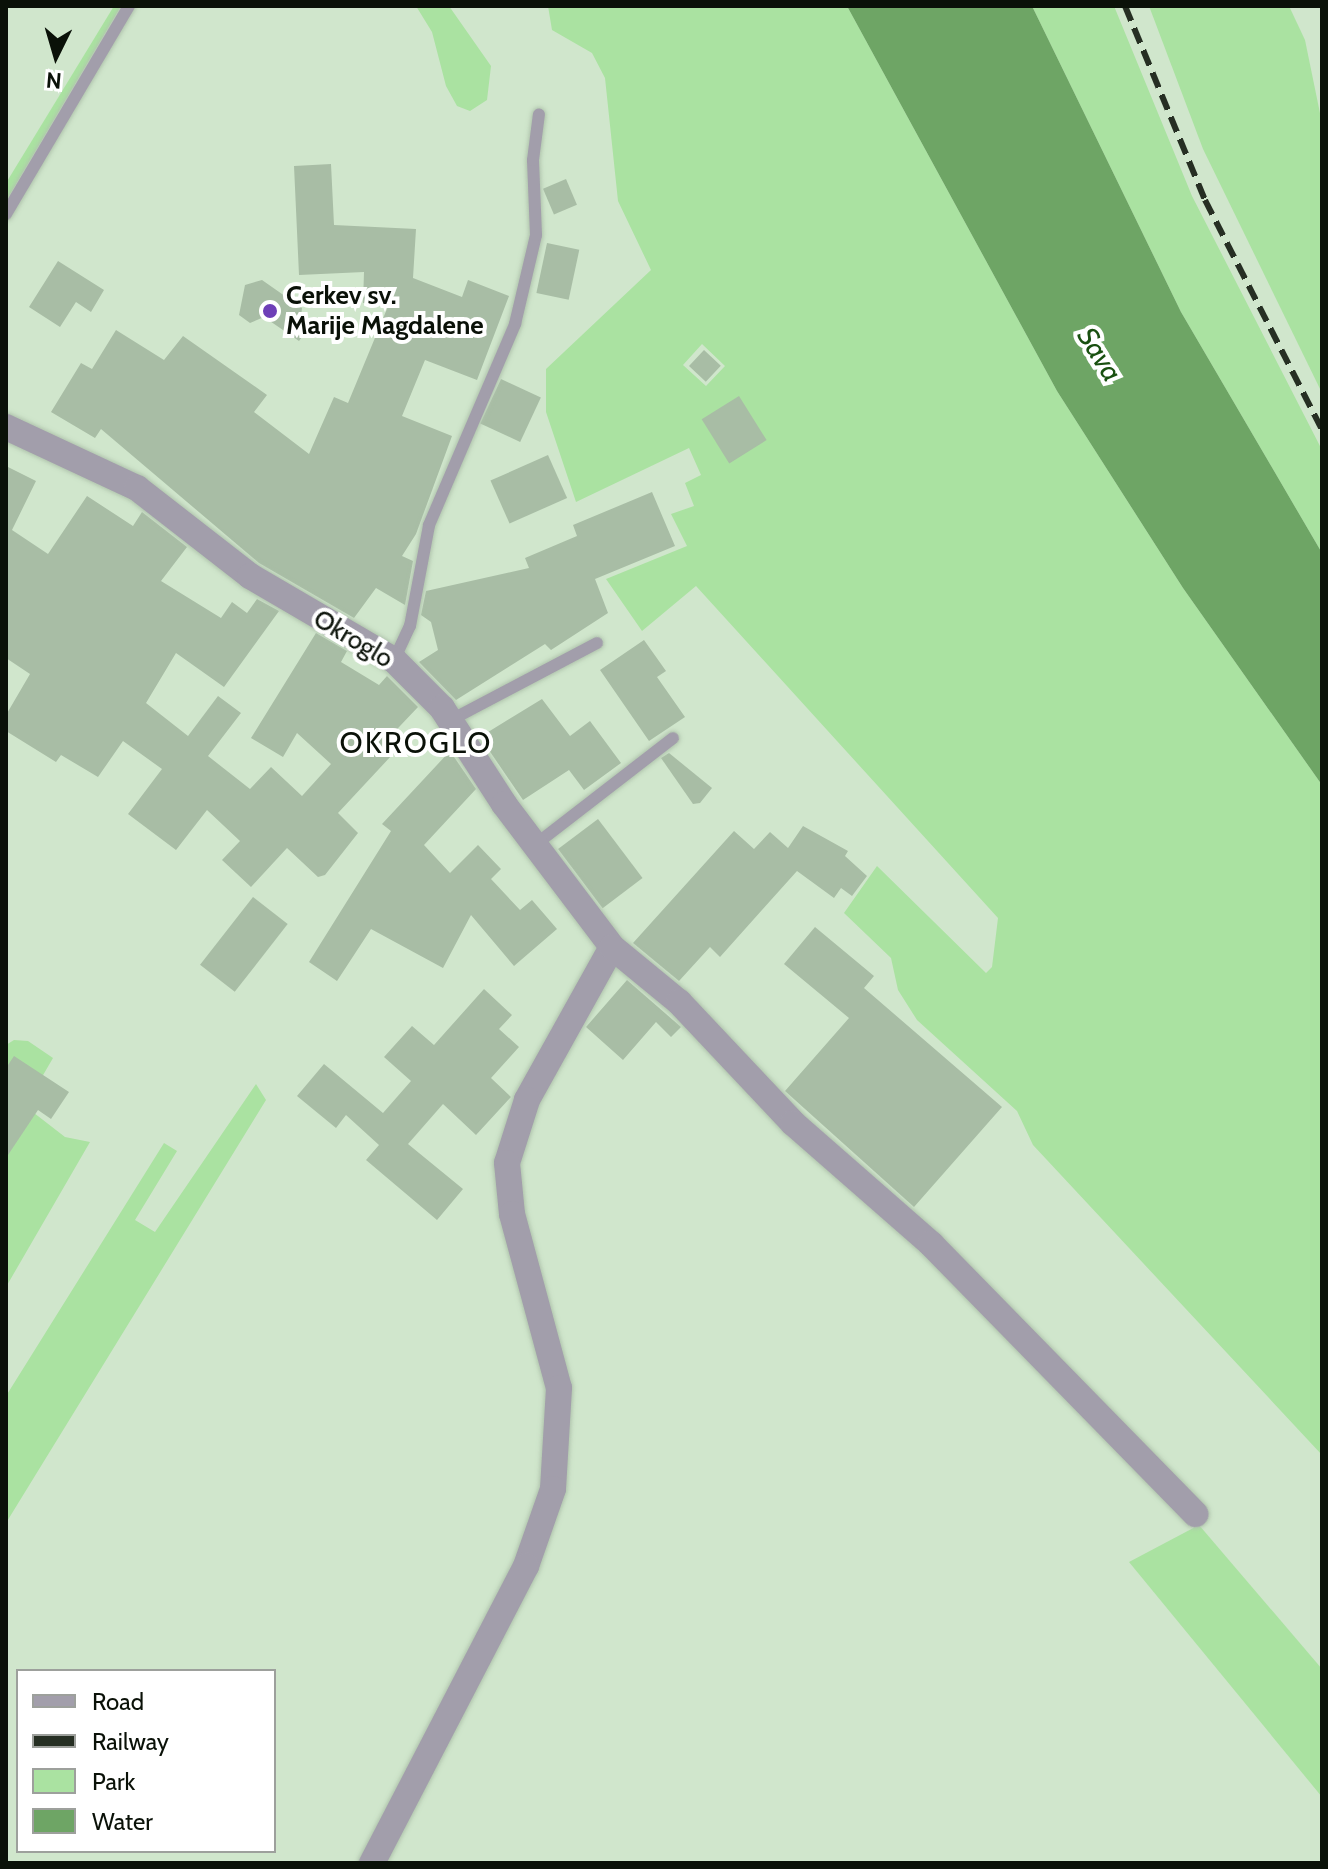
<!DOCTYPE html>
<style>
body{margin:0}
#map{position:relative;width:1328px;height:1869px;overflow:hidden;background:#d0e6cc;font-family:Cabin,sans-serif}
div>[style]{position:absolute}
[style*='--x']{left:calc(var(--x)*1px);top:calc(var(--y)*1px);width:calc(var(--w)*1px);rotate:calc(var(--a)*1deg)}
.green>*{inset:0;background:#aae2a1}
.water>*{inset:0;background:#6ea565}
.building>*{inset:0;background:#a8bda5;transform-origin:0 0}
.roads{filter:drop-shadow(0 0 2px #b0c4ad) drop-shadow(0 0 2px #b0c4ad)}
.lane>*{height:12px;margin:-6px;padding:0 6px;transform-origin:6px;border-radius:6px;background:#a29eab}
.street>*{height:26px;margin:-13px;padding:0 13px;transform-origin:13px;border-radius:13px;background:#a29eab}
.rail>*{height:6px;margin-top:-3px;transform-origin:0;background:repeating-linear-gradient(90deg,#262f23 0 16px,transparent 0 24px)}
.dots>*{width:22px;height:22px;translate:-50% -50%;box-sizing:border-box;border:4px solid #fff;border-radius:50%}
span{translate:-50% -50%;white-space:nowrap;text-align:center;line-height:1.15;-webkit-text-stroke:8px #fff;paint-order:stroke}
.poi-label{font-size:26px;color:#0a1108;font-weight:700}
.left{translate:0 -50%;text-align:left}
.street-label{font-size:26px;color:#0a1108}
.water-label{font-size:28px;color:#195010;font-style:italic}
.quarter-label{font-size:30px;color:#0a1108;letter-spacing:2px}
.frame{position:absolute;inset:0;border:8px solid #0a1108;pointer-events:none}
.legend{position:absolute;left:16px;top:1669px;width:260px;height:184px;box-sizing:border-box;background:#fff;border:2px solid #9da09c;margin:0;padding:10px 14px;list-style:none;font-size:24px;color:#0a1108}
.legend li{display:flex;align-items:center;gap:16px;height:40px}
.legend b{width:40px;border:2px solid #9da09c}
.north{position:absolute;left:16px;top:16px;width:80px;height:80px;-webkit-text-stroke:6px #fff;paint-order:stroke;rotate:185deg;font-size:22px;font-weight:700;line-height:32px;text-align:center;color:#0a1108}
.north::after{content:'';display:block;margin:auto;width:28px;height:36px;background:#0a1108;clip-path:polygon(50% 0,100% 100%,50% 72%,0 100%)}
</style>
<div id="map">
<div class="green">
<div style="clip-path:polygon(114px 6px,121px 6px,6px 201px,6px 183px)"></div>
<div style="clip-path:polygon(416px 6px,449px 6px,491px 66px,487px 100px,470px 111px,457px 106px,446px 86px,432px 32px)"></div>
<div style="clip-path:polygon(evenodd,548px 6px,847px 6px,1057px 391px,1183px 588px,1322px 785px,1322px 1455px,1033px 1145px,1017px 1111px,917px 1020px,898px 990px,891px 958px,844px 913px,877px 866px,986px 973px,992px 967px,998px 918px,696px 586px,642px 631px,606px 579px,687px 546px,671px 514px,694px 506px,685px 483px,701px 475px,689px 448px,576px 502px,546px 412px,546px 369px,651px 270px,618px 201px,605px 78px,592px 53px,552px 30px,548px 6px,702px 344px,725px 366px,706px 386px,683px 365px,702px 344px)"></div>
<div style="clip-path:polygon(1032px 6px,1114px 6px,1192px 196px,1322px 450px,1322px 553px,1181px 312px)"></div>
<div style="clip-path:polygon(1149px 6px,1289px 6px,1305px 40px,1322px 123px,1322px 393px,1203px 149px)"></div>
<div style="clip-path:polygon(14px 1040px,28px 1041px,53px 1058px,25px 1106px,65px 1137px,90px 1142px,6px 1287px,6px 1045px)"></div>
<div style="clip-path:polygon(256px 1084px,266px 1100px,6px 1523px,6px 1396px,164px 1143px,177px 1151px,135px 1220px,155px 1232px)"></div>
<div style="clip-path:polygon(1199px 1525px,1322px 1669px,1322px 1797px,1129px 1562px)"></div>
</div>
<div class="water">
<div style="clip-path:polygon(847px 6px,1032px 6px,1181px 312px,1322px 553px,1322px 785px,1183px 588px,1057px 391px)"></div>
</div>
<div class="building">
<div style="clip-path:polygon(331px 164px,334px 225px,416px 229px,413px 278px,462px 297px,468px 280px,509px 296px,477px 380px,425px 360px,402px 416px,452px 436px,416px 534px,402px 556px,413px 561px,405px 605px,376px 588px,354px 618px,259px 563px,101px 429px,95px 438px,51px 412px,81px 363px,92px 369px,116px 330px,164px 360px,183px 336px,267px 395px,254px 412px,309px 454px,334px 397px,348px 403px,389px 304px,363px 303px,364px 272px,299px 275px,294px 166px)"></div>
<div style="left:566px;top:179px;width:28px;height:25px;rotate:67deg"></div>
<div style="left:547px;top:243px;width:33px;height:51px;rotate:12deg"></div>
<div style="clip-path:polygon(58px 261px,104px 290px,91px 312px,76px 302px,60px 327px,29px 307px)"></div>
<div style="clip-path:polygon(262px 280px,302px 308px,301px 317px,311px 325px,299px 341px,264px 317px,250px 323px,239px 315px,245px 285px)"></div>
<div style="left:704px;top:350px;width:23px;height:22px;rotate:43deg"></div>
<div style="left:501px;top:379px;width:44px;height:49px;rotate:25deg"></div>
<div style="left:739px;top:396px;width:52px;height:44px;rotate:58deg"></div>
<div style="left:548px;top:455px;width:47px;height:63px;rotate:66deg"></div>
<div style="clip-path:polygon(6px 466px,36px 481px,12px 530px,48px 554px,87px 496px,133px 526px,142px 512px,187px 547px,161px 581px,221px 618px,232px 602px,247px 613px,257px 599px,279px 611px,224px 687px,176px 653px,146px 703px,188px 736px,218px 696px,241px 713px,208px 756px,250px 789px,271px 767px,302px 796px,331px 764px,297px 733px,283px 757px,251px 738px,316px 633px,347px 651px,341px 662px,379px 685px,387px 676px,418px 707px,382px 745px,392px 755px,338px 813px,358px 833px,325px 875px,318px 877px,287px 848px,251px 887px,222px 860px,240px 841px,207px 810px,176px 850px,128px 814px,162px 769px,123px 741px,98px 777px,61px 755px,56px 762px,6px 731px,6px 715px,30px 674px,6px 658px)"></div>
<div style="clip-path:polygon(652px 492px,675px 546px,595px 579px,608px 613px,551px 650px,545px 644px,456px 700px,419px 662px,438px 650px,431px 622px,421px 615px,426px 591px,529px 568px,525px 558px,577px 536px,573px 525px)"></div>
<div style="clip-path:polygon(644px 640px,666px 671px,657px 677px,685px 717px,649px 741px,600px 670px)"></div>
<div style="clip-path:polygon(542px 699px,570px 736px,590px 721px,621px 763px,584px 790px,569px 770px,523px 800px,480px 737px)"></div>
<div style="clip-path:polygon(450px 751px,476px 789px,424px 845px,450px 873px,478px 845px,501px 869px,491px 879px,520px 910px,532px 900px,557px 929px,514px 966px,471px 915px,443px 968px,371px 929px,337px 981px,309px 962px,391px 831px,382px 824px)"></div>
<div style="clip-path:polygon(669px 753px,712px 788px,700px 803px,693px 804px,661px 758px)"></div>
<div style="left:598px;top:819px;width:74px;height:50px;rotate:53deg"></div>
<div style="clip-path:polygon(803px 826px,848px 851px,845px 856px,867px 876px,852px 896px,841px 888px,834px 898px,797px 871px,720px 957px,710px 947px,679px 981px,633px 943px,734px 831px,754px 849px,770px 832px,788px 848px)"></div>
<div style="left:253px;top:897px;width:44px;height:86px;rotate:38deg"></div>
<div style="clip-path:polygon(815px 927px,874px 976px,864px 988px,1002px 1107px,914px 1207px,785px 1091px,849px 1018px,784px 964px)"></div>
<div style="clip-path:polygon(627px 980px,681px 1027px,671px 1037px,656px 1022px,623px 1060px,586px 1027px)"></div>
<div style="clip-path:polygon(484px 989px,512px 1015px,499px 1029px,519px 1047px,491px 1078px,511px 1097px,476px 1135px,443px 1104px,408px 1144px,463px 1189px,437px 1220px,366px 1160px,379px 1145px,346px 1115px,336px 1128px,297px 1096px,324px 1064px,383px 1113px,411px 1081px,384px 1057px,412px 1026px,434px 1045px)"></div>
<div style="clip-path:polygon(14px 1056px,69px 1092px,51px 1119px,38px 1110px,6px 1158px,6px 1068px)"></div>
</div>
<div class="roads">
<div class="lane">
<div style="--x:6;--y:214;--w:242;--a:-59.4"></div>
<div style="--x:394;--y:660;--w:38;--a:-65"></div>
<div style="--x:410;--y:626;--w:103;--a:-79.3"></div>
<div style="--x:429;--y:525;--w:219;--a:-66.8"></div>
<div style="--x:515;--y:324;--w:91;--a:-76.7"></div>
<div style="--x:536;--y:235;--w:75;--a:-92.3"></div>
<div style="--x:533;--y:160;--w:46;--a:-82.6"></div>
<div style="--x:451;--y:720;--w:165;--a:-27.8"></div>
<div style="--x:536;--y:844;--w:173;--a:-37.7"></div>
</div>
<div class="street">
<div style="--x:6;--y:427;--w:145;--a:25"></div>
<div style="--x:137;--y:488;--w:143;--a:37.9"></div>
<div style="--x:250;--y:576;--w:167;--a:30.3"></div>
<div style="--x:394;--y:660;--w:68;--a:45"></div>
<div style="--x:442;--y:708;--w:114;--a:57.1"></div>
<div style="--x:504;--y:804;--w:179;--a:52.9"></div>
<div style="--x:612;--y:947;--w:175;--a:119.1"></div>
<div style="--x:527;--y:1100;--w:66;--a:107.6"></div>
<div style="--x:507;--y:1163;--w:51;--a:84.4"></div>
<div style="--x:512;--y:1214;--w:180;--a:74.9"></div>
<div style="--x:559;--y:1388;--w:101;--a:93.4"></div>
<div style="--x:553;--y:1489;--w:82;--a:109.3"></div>
<div style="--x:526;--y:1566;--w:335;--a:117.4"></div>
<div style="--x:612;--y:947;--w:87;--a:39.4"></div>
<div style="--x:679;--y:1002;--w:166;--a:46.7"></div>
<div style="--x:793;--y:1123;--w:184;--a:41.2"></div>
<div style="--x:931;--y:1244;--w:378;--a:45.6"></div>
</div>
</div>
<div class="rail">
<div style="--x:1125;--y:6;--w:210;--a:67.6"></div>
<div style="--x:1205;--y:200;--w:258;--a:63"></div>
</div>
<div class="dots">
<div style="left:270px;top:311px;background:#6e3fb7"></div>
</div>
<div class="poi-label">
<span class="left" style="left:286px;top:311px">Cerkev sv.<br>Marije Magdalene</span>
</div>
<div class="street-label">
<span style="left:353px;top:639px;rotate:31deg">Okroglo</span>
</div>
<div class="water-label">
<span style="left:1100px;top:354px;rotate:58deg">Sava</span>
</div>
<div class="quarter-label">
<span style="left:416px;top:743px">OKROGLO</span>
</div>
<div class="frame"></div>
<ul class="legend">
<li><b style="height:10px;background:#a29eab"></b>Road</li>
<li><b style="height:10px;background:#262f23"></b>Railway</li>
<li><b style="height:22px;background:#aae2a1"></b>Park</li>
<li><b style="height:22px;background:#6ea565"></b>Water</li>
</ul>
<div class="north">N</div>
</div>
